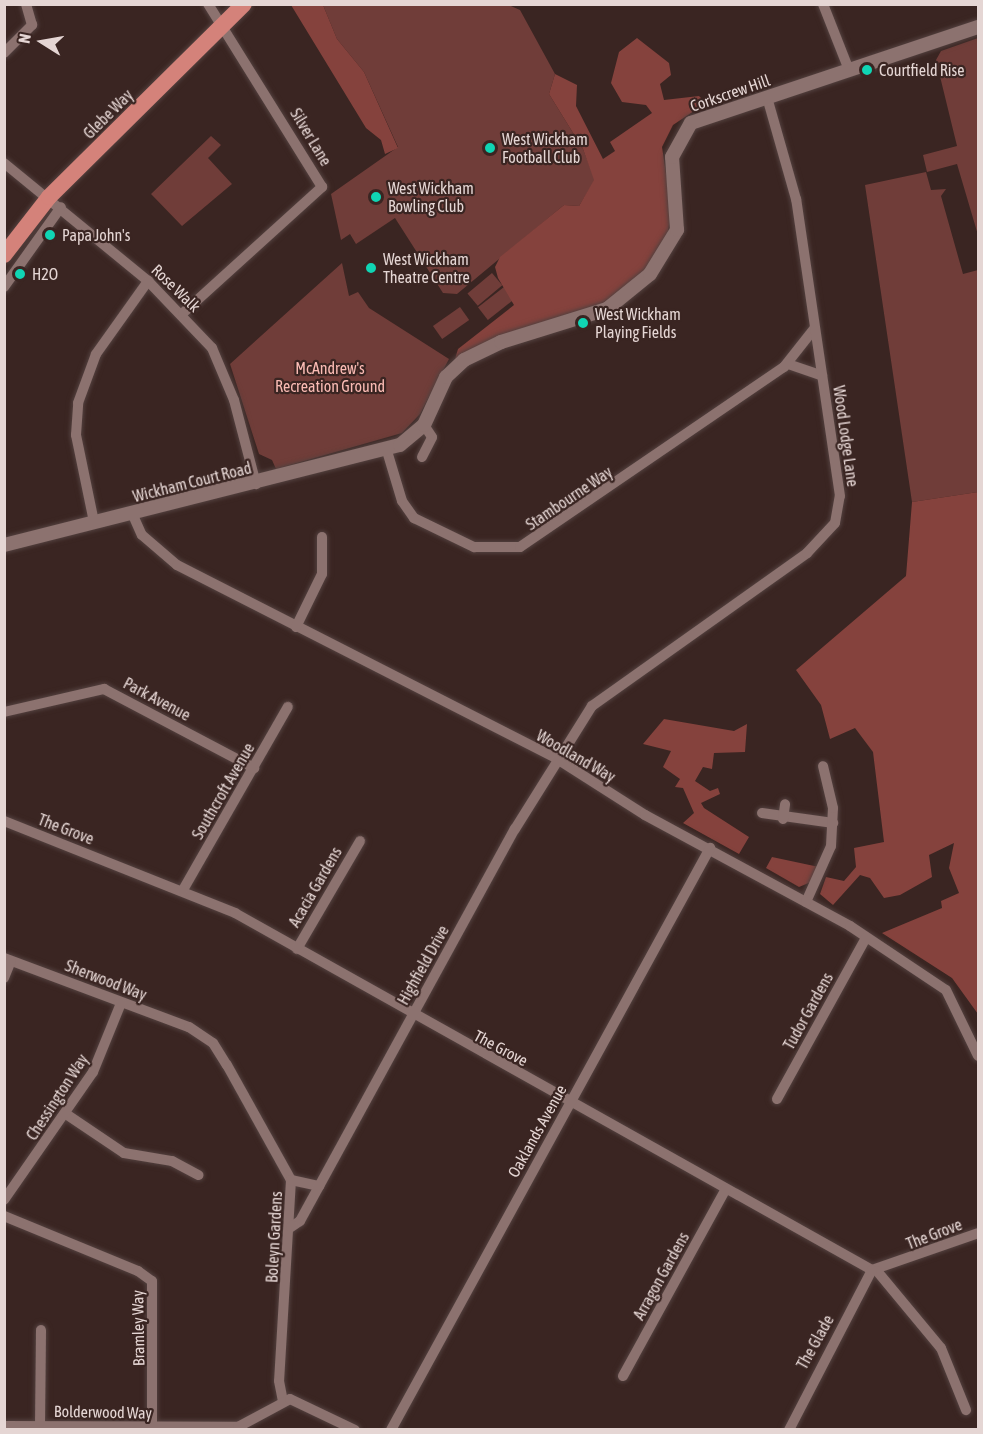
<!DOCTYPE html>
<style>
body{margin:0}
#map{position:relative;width:983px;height:1434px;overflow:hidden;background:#3a2522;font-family:"Asap Condensed",sans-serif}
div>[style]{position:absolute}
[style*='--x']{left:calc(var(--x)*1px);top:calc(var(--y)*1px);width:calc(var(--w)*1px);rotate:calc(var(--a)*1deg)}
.green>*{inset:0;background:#703d39;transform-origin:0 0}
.forest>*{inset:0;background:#85423d}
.roads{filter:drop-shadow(0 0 2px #53413f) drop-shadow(0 0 2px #53413f)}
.minor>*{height:10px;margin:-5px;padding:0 5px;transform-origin:5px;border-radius:5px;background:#8c726f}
.tertiary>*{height:14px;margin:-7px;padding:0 7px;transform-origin:7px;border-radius:7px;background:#8c726f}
.trunk>*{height:16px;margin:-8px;padding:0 8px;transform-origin:8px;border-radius:8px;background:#d4827a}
.dots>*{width:16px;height:16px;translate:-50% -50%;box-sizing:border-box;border:3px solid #3a2522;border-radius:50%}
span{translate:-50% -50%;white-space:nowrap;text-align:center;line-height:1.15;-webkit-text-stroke:4.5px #3a2522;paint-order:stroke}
.poi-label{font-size:16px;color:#e5d6d4}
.left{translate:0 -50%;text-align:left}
.street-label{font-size:16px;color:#e5d6d4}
.park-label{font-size:16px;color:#fabbb4}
.frame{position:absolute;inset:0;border:6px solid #e5d6d4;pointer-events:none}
.north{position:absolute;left:12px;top:12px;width:60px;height:60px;-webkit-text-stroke:4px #3a2522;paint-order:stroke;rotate:281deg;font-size:16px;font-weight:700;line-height:24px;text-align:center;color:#e5d6d4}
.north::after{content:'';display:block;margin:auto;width:21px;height:27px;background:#e5d6d4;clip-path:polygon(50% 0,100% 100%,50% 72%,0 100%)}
</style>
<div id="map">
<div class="green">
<div style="clip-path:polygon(506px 4px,520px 10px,555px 74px,549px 94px,583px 149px,595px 180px,579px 206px,564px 205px,457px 294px,443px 293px,395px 218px,356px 244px,350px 234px,341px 240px,331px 194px,398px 147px,364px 72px,337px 39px,323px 5px)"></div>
<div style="clip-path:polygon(978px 38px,978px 235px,957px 164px,927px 172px,923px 155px,957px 146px,936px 60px,941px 51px)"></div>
<div style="clip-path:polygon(211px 136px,221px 145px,208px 158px,232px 184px,182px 226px,151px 194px)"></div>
<div style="clip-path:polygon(926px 172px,931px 190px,946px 189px,941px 196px,963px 274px,978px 270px,978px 492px,912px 502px,865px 185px)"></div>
<div style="clip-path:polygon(342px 263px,349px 296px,358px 292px,369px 308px,449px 359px,420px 414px,402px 433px,276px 469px,272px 460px,259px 454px,230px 364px)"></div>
<div style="left:492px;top:273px;width:16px;height:32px;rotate:50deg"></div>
<div style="left:504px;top:287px;width:16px;height:33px;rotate:52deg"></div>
<div style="left:460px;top:307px;width:16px;height:33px;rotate:55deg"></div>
</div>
<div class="forest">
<div style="clip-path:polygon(291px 5px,323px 5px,337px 39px,364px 72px,398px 148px,385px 154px,381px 140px,366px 128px)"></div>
<div style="clip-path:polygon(637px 38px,669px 63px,671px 75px,660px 84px,664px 100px,699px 96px,706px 103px,673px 125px,662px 147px,671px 206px,668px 234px,640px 278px,602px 307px,455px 359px,458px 349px,514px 305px,498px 278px,495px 267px,500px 257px,564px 205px,579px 206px,594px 180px,583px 149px,549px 94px,555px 74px,577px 85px,576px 106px,603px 159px,615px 151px,610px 142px,652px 113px,646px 105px,622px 102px,611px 83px,619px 52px)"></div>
<div style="clip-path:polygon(978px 492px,978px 1014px,952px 978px,882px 933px,942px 908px,941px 901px,959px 893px,949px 868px,954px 843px,929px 855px,932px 877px,900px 895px,884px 898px,870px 878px,860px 875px,833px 905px,820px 894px,826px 877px,844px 881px,856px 867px,854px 848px,884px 842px,873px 752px,855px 728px,830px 739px,821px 705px,796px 670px,906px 576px,912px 502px)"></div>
<div style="clip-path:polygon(664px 719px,734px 731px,747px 724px,745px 752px,714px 753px,712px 769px,703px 767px,695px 781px,710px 791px,718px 788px,720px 794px,701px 803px,704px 808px,749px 837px,739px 854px,683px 823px,694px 813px,683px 788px,675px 787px,680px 779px,663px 767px,671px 751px,643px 744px)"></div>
<div style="clip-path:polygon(772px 857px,819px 867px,811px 882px,799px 887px,766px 868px)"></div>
</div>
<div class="roads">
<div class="minor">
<div style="--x:823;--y:4;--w:71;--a:68.5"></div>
<div style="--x:4;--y:53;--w:40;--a:-45"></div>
<div style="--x:32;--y:25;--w:22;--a:-106"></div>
<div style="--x:4;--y:163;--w:186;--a:39.3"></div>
<div style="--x:148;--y:281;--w:93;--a:46.3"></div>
<div style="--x:212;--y:348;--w:56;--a:67.1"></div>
<div style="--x:234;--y:400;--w:87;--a:75.3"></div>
<div style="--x:4;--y:287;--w:98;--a:-54.5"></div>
<div style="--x:183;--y:313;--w:188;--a:-42.2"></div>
<div style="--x:322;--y:187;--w:216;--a:-121.9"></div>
<div style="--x:788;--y:364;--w:36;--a:19"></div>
<div style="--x:387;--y:451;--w:52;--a:73.3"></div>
<div style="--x:402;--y:501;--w:21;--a:55"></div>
<div style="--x:414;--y:518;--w:67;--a:25.8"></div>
<div style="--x:474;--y:547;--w:46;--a:0"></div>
<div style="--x:520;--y:547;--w:320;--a:-34.3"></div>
<div style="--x:784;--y:367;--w:48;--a:-51.7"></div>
<div style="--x:422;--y:457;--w:22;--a:-63"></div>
<div style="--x:432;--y:437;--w:14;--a:-124"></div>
<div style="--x:132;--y:513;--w:24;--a:66"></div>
<div style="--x:142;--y:535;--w:46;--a:40.6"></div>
<div style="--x:177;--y:565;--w:427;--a:27"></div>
<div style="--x:557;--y:759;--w:104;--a:32.5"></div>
<div style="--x:645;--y:815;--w:233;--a:28.4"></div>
<div style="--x:850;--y:926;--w:115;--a:33.7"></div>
<div style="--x:946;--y:990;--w:73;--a:64.1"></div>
<div style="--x:94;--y:522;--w:89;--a:-101.7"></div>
<div style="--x:76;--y:435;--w:32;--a:-86"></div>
<div style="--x:78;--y:403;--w:52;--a:-69.8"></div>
<div style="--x:96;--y:354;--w:90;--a:-54.5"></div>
<div style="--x:296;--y:627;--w:59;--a:-63.9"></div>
<div style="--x:322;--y:574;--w:37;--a:-90"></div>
<div style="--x:4;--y:712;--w:103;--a:-13"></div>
<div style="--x:104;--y:689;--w:170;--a:27.8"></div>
<div style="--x:762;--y:813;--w:72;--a:8"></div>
<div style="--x:783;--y:819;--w:15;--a:-82"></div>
<div style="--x:4;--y:821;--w:249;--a:21.7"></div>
<div style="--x:235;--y:913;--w:730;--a:29.27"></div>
<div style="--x:872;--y:1270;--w:112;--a:-19.2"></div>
<div style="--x:183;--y:890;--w:211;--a:-60.2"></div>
<div style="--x:806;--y:902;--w:61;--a:-65.9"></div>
<div style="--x:831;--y:846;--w:38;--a:-87"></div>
<div style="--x:833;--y:808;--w:43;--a:-103.4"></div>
<div style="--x:297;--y:949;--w:125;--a:-59.7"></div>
<div style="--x:4;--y:958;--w:197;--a:20.5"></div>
<div style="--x:189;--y:1027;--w:29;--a:34"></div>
<div style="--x:213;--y:1043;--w:26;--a:58"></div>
<div style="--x:227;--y:1065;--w:132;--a:60.9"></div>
<div style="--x:291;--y:1180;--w:201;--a:93.4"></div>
<div style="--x:279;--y:1381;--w:20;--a:79"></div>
<div style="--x:4;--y:978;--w:18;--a:-68"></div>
<div style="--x:777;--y:1099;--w:184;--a:-61.1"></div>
<div style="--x:66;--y:1114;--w:70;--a:33.9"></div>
<div style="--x:124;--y:1153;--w:49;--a:9.5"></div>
<div style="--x:172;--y:1161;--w:30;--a:28"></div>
<div style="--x:291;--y:1180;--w:29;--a:12"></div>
<div style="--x:4;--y:1200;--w:156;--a:-55.2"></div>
<div style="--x:93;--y:1072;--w:74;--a:-67.9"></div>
<div style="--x:4;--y:1216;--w:145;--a:22.3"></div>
<div style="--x:138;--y:1271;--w:17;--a:36"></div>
<div style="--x:152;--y:1281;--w:147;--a:90"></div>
<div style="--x:291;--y:1227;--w:11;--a:-34"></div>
<div style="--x:300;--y:1221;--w:447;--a:-61.3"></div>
<div style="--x:515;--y:829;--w:145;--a:-58"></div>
<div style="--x:592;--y:706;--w:264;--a:-35.4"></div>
<div style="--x:807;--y:553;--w:41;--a:-47"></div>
<div style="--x:835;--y:523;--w:27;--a:-80"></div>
<div style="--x:840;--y:496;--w:300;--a:-98.4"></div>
<div style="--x:796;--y:199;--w:106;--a:-105.9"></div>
<div style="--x:877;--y:1271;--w:100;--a:50.3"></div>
<div style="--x:941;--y:1348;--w:67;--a:68"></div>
<div style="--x:623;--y:1376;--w:213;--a:-61.2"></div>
<div style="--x:4;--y:1426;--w:234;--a:0.2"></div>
<div style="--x:238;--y:1427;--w:59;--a:-28.3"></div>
<div style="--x:290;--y:1399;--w:72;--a:25.5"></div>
<div style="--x:40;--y:1426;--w:96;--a:-89.4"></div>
<div style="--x:391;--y:1430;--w:664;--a:-61.27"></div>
<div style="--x:789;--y:1430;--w:180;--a:-62.6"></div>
</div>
<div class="tertiary">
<div style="--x:4;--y:545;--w:408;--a:-14.2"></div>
<div style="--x:400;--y:445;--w:31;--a:-40"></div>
<div style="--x:424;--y:425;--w:53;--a:-65.4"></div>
<div style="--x:446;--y:377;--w:25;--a:-43"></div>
<div style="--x:464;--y:360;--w:41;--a:-25.9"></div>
<div style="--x:501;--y:342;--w:111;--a:-17.3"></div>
<div style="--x:607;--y:309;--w:55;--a:-39.1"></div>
<div style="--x:650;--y:274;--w:52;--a:-58.5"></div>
<div style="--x:677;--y:230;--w:73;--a:-93.9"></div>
<div style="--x:672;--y:157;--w:39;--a:-61"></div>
<div style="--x:691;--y:123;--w:303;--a:-18.5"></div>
</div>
<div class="trunk">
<div style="--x:4;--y:255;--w:73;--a:-52.2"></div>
<div style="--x:49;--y:197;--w:274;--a:-44.7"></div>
</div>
</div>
<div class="dots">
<div style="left:867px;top:70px;background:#10d5b4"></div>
<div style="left:490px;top:148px;background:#10d5b4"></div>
<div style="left:376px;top:197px;background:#10d5b4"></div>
<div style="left:50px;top:235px;background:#10d5b4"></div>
<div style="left:371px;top:268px;background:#10d5b4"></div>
<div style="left:20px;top:274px;background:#10d5b4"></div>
<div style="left:583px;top:323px;background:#10d5b4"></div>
</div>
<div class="poi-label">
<span class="left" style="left:879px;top:70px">Courtfield Rise</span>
<span class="left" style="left:502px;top:148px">West Wickham<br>Football Club</span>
<span class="left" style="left:388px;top:197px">West Wickham<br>Bowling Club</span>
<span class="left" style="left:62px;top:235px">Papa John's</span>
<span class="left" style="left:383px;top:268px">West Wickham<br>Theatre Centre</span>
<span class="left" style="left:32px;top:274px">H2O</span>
<span class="left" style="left:595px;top:323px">West Wickham<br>Playing Fields</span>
</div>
<div class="street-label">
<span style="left:730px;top:93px;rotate:-19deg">Corkscrew Hill</span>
<span style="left:108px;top:114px;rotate:-45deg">Glebe Way</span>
<span style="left:311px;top:137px;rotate:59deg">Silver Lane</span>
<span style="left:176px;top:288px;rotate:44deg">Rose Walk</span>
<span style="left:846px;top:436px;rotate:82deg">Wood Lodge Lane</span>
<span style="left:192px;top:482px;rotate:-14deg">Wickham Court Road</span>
<span style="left:569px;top:498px;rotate:-34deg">Stambourne Way</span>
<span style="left:157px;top:699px;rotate:28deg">Park Avenue</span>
<span style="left:576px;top:756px;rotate:30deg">Woodland Way</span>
<span style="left:223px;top:791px;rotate:-60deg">Southcroft Avenue</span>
<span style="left:66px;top:829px;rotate:21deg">The Grove</span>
<span style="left:315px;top:887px;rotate:-60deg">Acacia Gardens</span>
<span style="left:423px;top:965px;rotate:-61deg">Highfield Drive</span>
<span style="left:106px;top:980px;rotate:21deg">Sherwood Way</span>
<span style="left:808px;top:1011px;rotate:-61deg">Tudor Gardens</span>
<span style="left:501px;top:1048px;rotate:28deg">The Grove</span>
<span style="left:57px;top:1097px;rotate:-57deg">Chessington Way</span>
<span style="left:537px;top:1131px;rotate:-61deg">Oaklands Avenue</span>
<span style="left:934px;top:1234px;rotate:-21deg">The Grove</span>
<span style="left:274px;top:1237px;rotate:-87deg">Boleyn Gardens</span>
<span style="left:661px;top:1276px;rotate:-61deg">Arragon Gardens</span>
<span style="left:138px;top:1328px;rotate:-91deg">Bramley Way</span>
<span style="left:815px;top:1342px;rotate:-61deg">The Glade</span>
<span style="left:103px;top:1412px;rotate:1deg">Bolderwood Way</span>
</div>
<div class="park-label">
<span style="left:330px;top:377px">McAndrew's<br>Recreation Ground</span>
</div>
<div class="frame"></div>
<div class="north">N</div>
</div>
